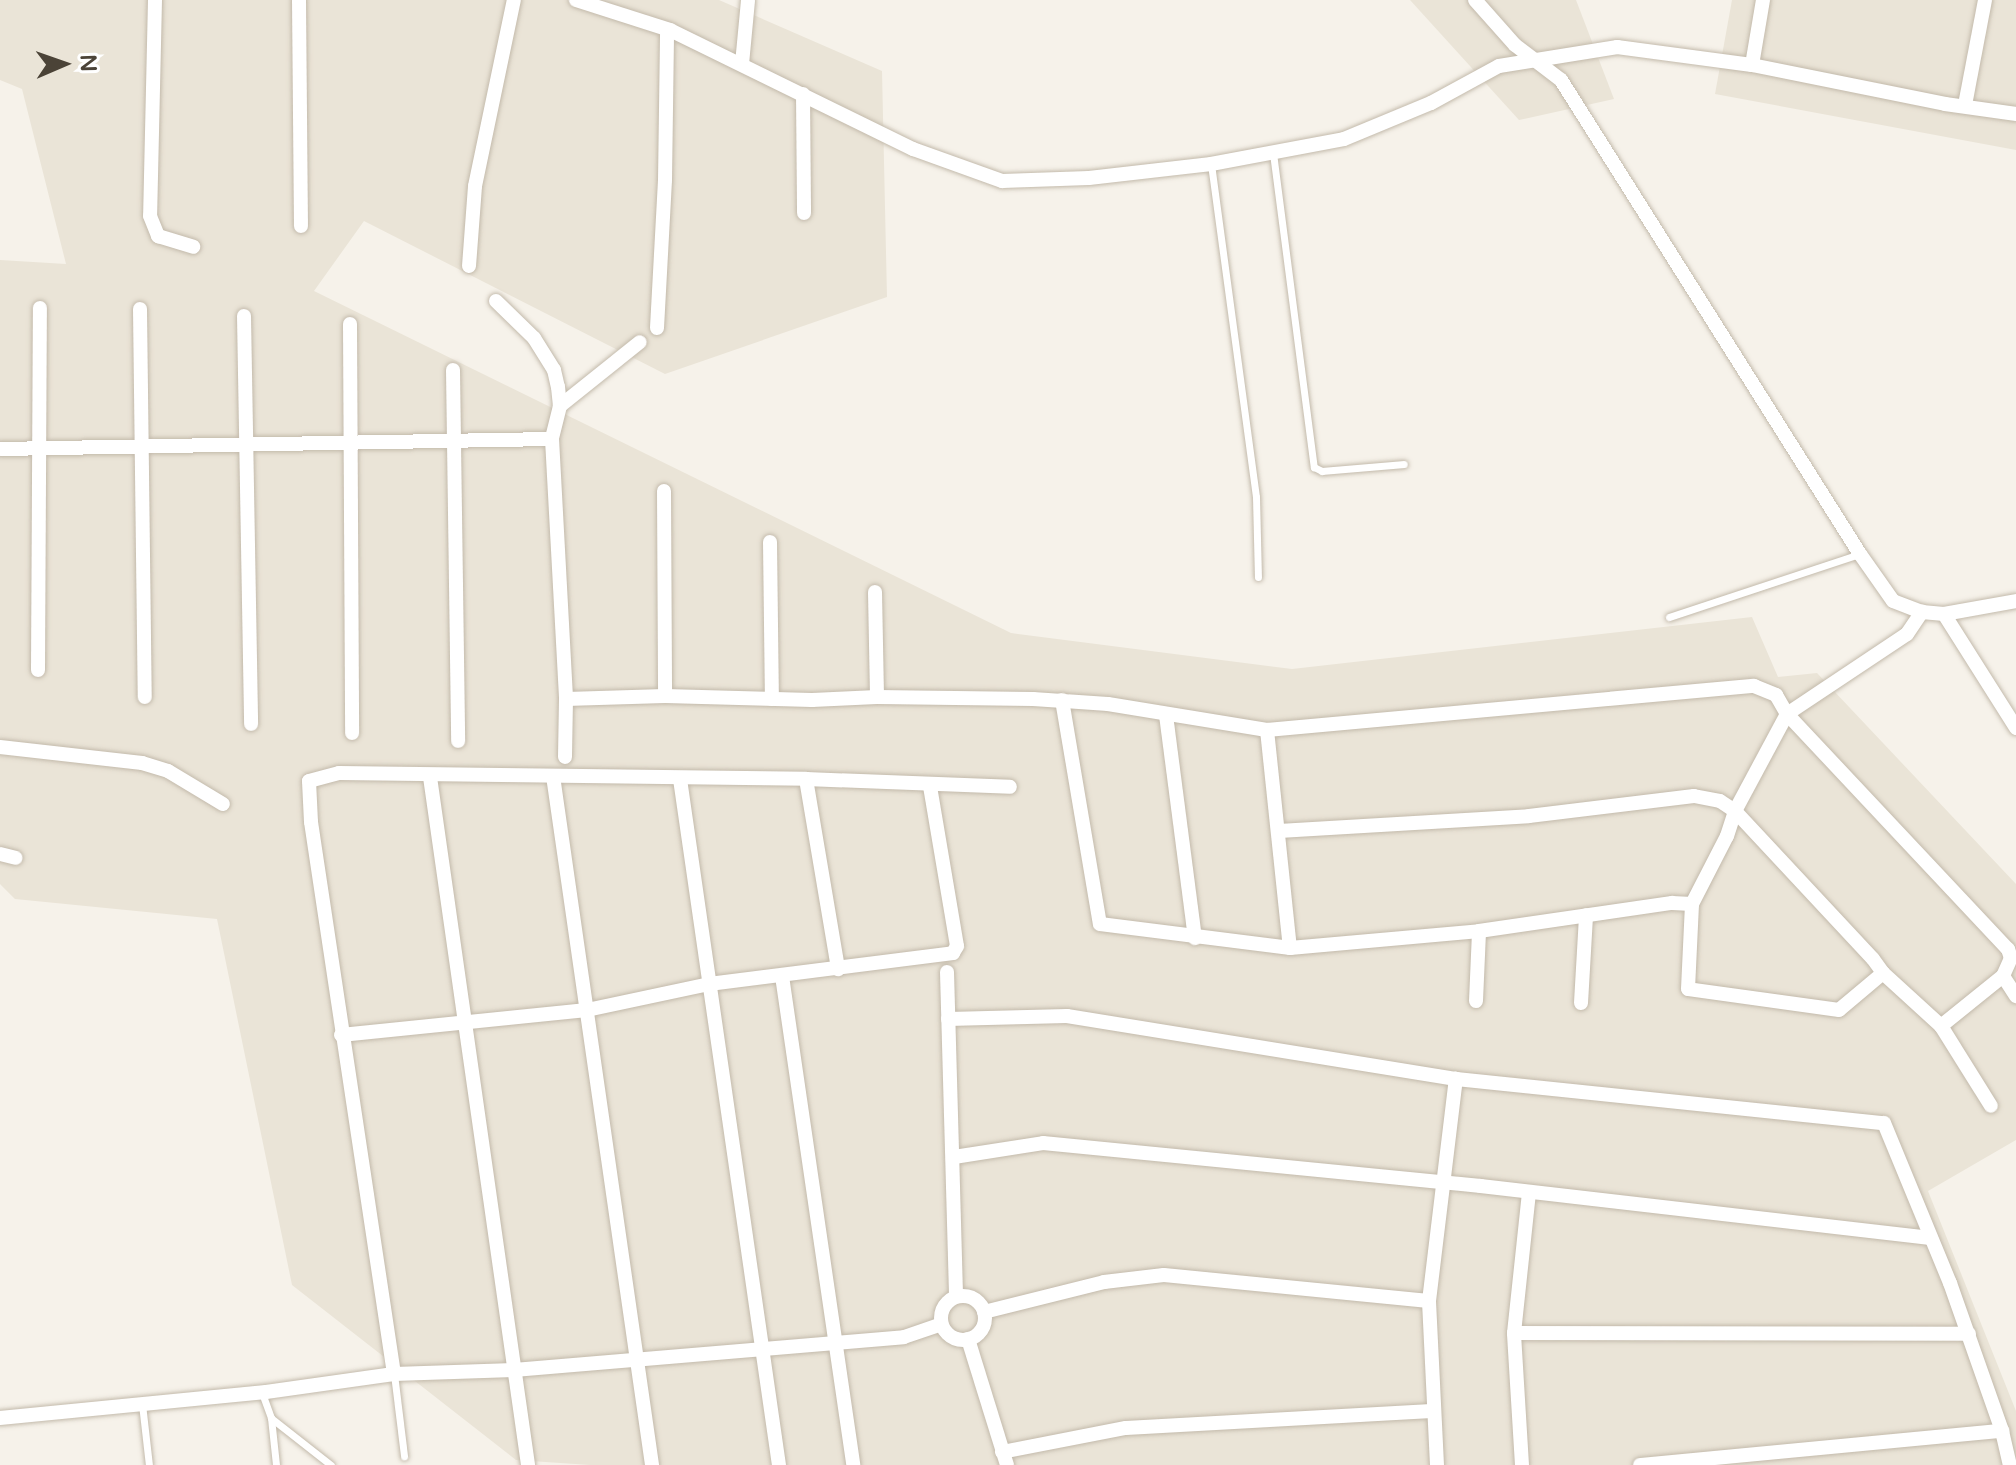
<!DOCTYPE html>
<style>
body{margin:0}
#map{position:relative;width:2016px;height:1465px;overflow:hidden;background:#f6f2ea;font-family:"Varela Round",sans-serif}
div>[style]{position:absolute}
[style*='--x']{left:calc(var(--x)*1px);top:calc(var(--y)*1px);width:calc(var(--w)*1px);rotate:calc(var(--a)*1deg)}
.residential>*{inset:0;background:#eae4d7}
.roads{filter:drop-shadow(0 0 2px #c3baab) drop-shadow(0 0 2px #c3baab)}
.lane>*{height:7px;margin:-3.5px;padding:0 3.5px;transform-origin:3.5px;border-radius:3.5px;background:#fff}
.street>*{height:14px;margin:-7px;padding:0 7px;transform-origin:7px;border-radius:7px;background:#fff}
.street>.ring{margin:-7px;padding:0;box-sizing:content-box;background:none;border:14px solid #fff;border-radius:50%}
span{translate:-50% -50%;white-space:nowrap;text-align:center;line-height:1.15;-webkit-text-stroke:6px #fff;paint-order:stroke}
.north{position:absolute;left:24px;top:24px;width:80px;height:80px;-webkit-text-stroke:6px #fff;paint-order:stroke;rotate:88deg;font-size:22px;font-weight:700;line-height:32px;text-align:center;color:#4b4337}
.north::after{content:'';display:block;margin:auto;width:28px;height:36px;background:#4b4337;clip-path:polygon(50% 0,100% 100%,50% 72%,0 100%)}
</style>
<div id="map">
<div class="residential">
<div style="clip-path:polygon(0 0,719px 0,882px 71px,887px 297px,665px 374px,364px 221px,314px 291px,1011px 633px,1292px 669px,1752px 617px,1778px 677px,1817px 673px,2016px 884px,2016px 1140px,1928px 1191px,2016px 1411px,2016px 1465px,590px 1465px,516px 1460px,292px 1285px,217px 919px,15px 899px,0 884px,0 260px,66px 264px,22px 89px,0 80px)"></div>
<div style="clip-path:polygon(1410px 0,1576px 0,1614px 99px,1519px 120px)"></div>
<div style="clip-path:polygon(1732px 0,2016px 0,2016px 150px,1715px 94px)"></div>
</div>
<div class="roads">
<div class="lane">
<div style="--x:1273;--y:153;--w:317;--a:82.6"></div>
<div style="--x:1314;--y:467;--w:9;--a:27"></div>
<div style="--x:1322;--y:471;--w:82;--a:-4.9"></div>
<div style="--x:1211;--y:164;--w:336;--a:82.3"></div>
<div style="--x:1256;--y:497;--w:80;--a:88.6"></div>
<div style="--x:1669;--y:617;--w:201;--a:-18.3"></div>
<div style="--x:394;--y:1374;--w:83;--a:83"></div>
<div style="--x:262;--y:1393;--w:27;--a:70"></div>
<div style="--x:271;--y:1418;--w:76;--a:38.1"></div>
<div style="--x:142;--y:1404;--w:61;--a:83.5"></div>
<div style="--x:271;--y:1418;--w:47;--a:83.9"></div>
</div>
<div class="street">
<div style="--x:155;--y:0;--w:216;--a:91.3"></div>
<div style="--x:150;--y:216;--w:22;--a:68"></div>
<div style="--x:158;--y:236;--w:37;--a:17"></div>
<div style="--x:299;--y:0;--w:226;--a:89.5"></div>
<div style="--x:576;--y:0;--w:99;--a:17.7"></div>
<div style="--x:670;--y:30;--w:271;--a:26.1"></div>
<div style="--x:913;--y:149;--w:95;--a:19.8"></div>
<div style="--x:1002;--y:181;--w:87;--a:-2"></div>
<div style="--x:1089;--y:178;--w:123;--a:-6.5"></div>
<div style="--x:1211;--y:164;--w:135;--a:-10.6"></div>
<div style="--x:1344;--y:139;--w:94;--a:-22.5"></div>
<div style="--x:1431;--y:103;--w:77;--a:-28.6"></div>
<div style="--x:1499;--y:66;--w:120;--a:-9.1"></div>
<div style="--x:1617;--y:47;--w:136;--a:7.6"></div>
<div style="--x:1752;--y:65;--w:197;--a:11.4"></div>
<div style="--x:1945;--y:104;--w:72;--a:8"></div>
<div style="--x:1475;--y:0;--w:60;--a:48.4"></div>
<div style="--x:1515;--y:45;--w:58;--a:37.3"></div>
<div style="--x:1561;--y:80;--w:560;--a:57.76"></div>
<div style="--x:1860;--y:554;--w:57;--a:54.9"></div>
<div style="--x:1893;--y:601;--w:31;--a:21"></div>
<div style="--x:1922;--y:612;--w:22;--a:5"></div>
<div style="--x:1944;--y:614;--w:73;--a:-10.2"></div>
<div style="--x:742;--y:64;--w:64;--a:-84.6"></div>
<div style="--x:1752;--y:65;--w:66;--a:-80.4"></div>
<div style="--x:803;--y:94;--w:119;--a:89.5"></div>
<div style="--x:1965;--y:105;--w:107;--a:-79.2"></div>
<div style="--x:469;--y:266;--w:80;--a:-85.7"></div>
<div style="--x:475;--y:186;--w:190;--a:-78.2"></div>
<div style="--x:496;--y:301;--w:53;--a:44.2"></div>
<div style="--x:534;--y:338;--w:38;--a:58"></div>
<div style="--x:554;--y:370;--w:17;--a:77"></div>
<div style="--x:558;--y:387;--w:19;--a:84"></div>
<div style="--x:560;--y:406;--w:34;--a:104"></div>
<div style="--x:552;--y:439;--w:260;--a:86.9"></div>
<div style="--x:566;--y:699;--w:58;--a:91"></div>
<div style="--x:140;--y:309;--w:388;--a:89.3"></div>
<div style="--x:244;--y:316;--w:408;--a:89"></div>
<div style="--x:350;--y:324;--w:409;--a:89.7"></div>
<div style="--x:657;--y:328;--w:148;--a:-86.9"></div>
<div style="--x:665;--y:180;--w:150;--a:-89.2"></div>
<div style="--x:453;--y:370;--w:371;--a:89.2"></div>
<div style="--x:560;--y:406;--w:102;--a:-38.7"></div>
<div style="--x:0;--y:449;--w:552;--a:-1.04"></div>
<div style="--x:664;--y:491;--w:205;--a:89.7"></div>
<div style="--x:770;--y:542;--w:157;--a:89.3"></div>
<div style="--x:875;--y:592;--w:105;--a:88.9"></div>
<div style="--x:1944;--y:614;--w:135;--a:57.7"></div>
<div style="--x:38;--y:670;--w:362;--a:-89.7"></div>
<div style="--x:566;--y:699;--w:99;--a:-1.7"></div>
<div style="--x:665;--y:696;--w:147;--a:1.6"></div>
<div style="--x:812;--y:700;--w:65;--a:-2.6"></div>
<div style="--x:877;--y:697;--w:156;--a:0.7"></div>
<div style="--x:1033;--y:699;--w:75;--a:3.8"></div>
<div style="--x:1108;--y:704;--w:161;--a:9.3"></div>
<div style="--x:1267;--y:730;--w:489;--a:-5.2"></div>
<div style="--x:1754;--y:686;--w:24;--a:22"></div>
<div style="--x:1776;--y:695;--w:22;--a:60"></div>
<div style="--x:1787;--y:714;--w:323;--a:46.8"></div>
<div style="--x:2008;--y:949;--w:9;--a:72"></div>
<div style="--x:2011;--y:958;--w:20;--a:114"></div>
<div style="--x:2003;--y:976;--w:24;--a:57"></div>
<div style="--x:1062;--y:700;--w:227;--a:80.4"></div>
<div style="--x:1100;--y:924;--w:192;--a:7.2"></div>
<div style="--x:1290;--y:948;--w:190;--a:-5.1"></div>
<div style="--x:1479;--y:931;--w:195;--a:-8.3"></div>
<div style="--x:1672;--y:903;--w:20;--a:3"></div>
<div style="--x:1166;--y:715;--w:225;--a:82.6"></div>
<div style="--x:1267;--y:730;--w:219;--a:84"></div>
<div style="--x:0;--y:747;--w:143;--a:6.4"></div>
<div style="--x:142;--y:763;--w:27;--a:17"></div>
<div style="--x:168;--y:771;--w:64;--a:31"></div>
<div style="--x:553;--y:776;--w:696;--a:81.82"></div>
<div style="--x:430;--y:777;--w:695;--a:81.89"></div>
<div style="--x:680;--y:779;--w:693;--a:81.79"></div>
<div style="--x:806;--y:779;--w:193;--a:80.4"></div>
<div style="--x:1279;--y:831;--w:250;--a:-3.4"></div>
<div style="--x:1529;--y:816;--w:166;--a:-6.9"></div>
<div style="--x:1694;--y:796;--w:26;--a:11"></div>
<div style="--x:1720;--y:801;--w:18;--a:34"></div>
<div style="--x:1735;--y:811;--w:202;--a:47"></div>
<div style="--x:1873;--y:959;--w:17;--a:54"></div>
<div style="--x:1883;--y:973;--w:79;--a:42.4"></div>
<div style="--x:1941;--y:1026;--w:80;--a:-38.9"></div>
<div style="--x:0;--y:854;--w:16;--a:14"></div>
<div style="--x:947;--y:972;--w:324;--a:88.4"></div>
<div style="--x:1883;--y:973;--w:57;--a:139.9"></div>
<div style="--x:1839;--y:1010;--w:152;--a:-172.1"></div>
<div style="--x:1688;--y:989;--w:85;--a:-87.3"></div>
<div style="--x:1692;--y:904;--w:76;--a:-62.8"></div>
<div style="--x:1727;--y:836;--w:26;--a:-72"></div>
<div style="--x:1735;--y:811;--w:110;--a:-61.8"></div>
<div style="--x:1787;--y:714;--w:144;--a:-33.7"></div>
<div style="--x:1907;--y:634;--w:27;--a:-56"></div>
<div style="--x:782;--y:976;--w:494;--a:81.7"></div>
<div style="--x:1476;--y:1001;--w:70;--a:-87.5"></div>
<div style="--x:1581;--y:1003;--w:88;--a:-86.7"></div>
<div style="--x:948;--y:1019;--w:119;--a:-1.4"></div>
<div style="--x:1067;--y:1016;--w:394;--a:9.2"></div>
<div style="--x:1456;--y:1079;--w:430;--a:5.9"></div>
<div style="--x:1884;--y:1123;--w:173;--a:67.6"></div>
<div style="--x:1950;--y:1283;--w:157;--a:70.6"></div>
<div style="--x:2002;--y:1431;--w:35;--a:77"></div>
<div style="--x:1941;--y:1026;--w:94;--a:58"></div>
<div style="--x:341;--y:1035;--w:247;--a:-5.8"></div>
<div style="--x:587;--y:1010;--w:125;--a:-12"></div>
<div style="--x:709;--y:984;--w:246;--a:-7.2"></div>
<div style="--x:953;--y:953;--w:8;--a:-60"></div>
<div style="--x:957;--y:946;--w:162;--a:-99.6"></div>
<div style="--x:954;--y:1157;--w:90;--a:-8.9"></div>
<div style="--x:1043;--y:1143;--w:440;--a:5.6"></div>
<div style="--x:1481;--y:1186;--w:452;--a:6.6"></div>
<div class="ring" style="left:941px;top:1296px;width:30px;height:30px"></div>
<div style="--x:984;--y:1312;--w:124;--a:-14"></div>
<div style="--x:1104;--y:1282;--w:60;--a:-6.7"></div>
<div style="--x:1164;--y:1275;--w:266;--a:5.6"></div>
<div style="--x:1514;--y:1333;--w:455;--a:0.1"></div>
<div style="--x:968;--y:1339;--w:132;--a:72.8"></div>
<div style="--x:394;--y:1374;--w:558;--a:-98.55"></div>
<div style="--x:311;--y:822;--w:41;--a:-92.8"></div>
<div style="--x:309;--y:781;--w:31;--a:-15"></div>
<div style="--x:339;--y:773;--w:467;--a:0.7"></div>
<div style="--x:806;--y:779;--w:204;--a:2.2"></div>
<div style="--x:0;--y:1418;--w:267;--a:-5.6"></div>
<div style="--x:266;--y:1392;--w:129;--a:-8"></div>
<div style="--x:394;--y:1374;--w:120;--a:-1.9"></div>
<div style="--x:514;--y:1370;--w:391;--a:-4.8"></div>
<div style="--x:904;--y:1337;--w:39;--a:-19"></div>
<div style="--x:1002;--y:1452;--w:126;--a:-11"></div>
<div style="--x:1126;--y:1428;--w:306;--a:-3.2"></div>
<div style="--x:1437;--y:1465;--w:164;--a:-92.8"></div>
<div style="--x:1429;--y:1301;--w:224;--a:-83.1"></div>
<div style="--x:1522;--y:1465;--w:132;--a:-93.5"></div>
<div style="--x:1514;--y:1333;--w:141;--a:-83.9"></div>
<div style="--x:1640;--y:1465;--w:364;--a:-5.4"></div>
</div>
</div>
<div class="north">N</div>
</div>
